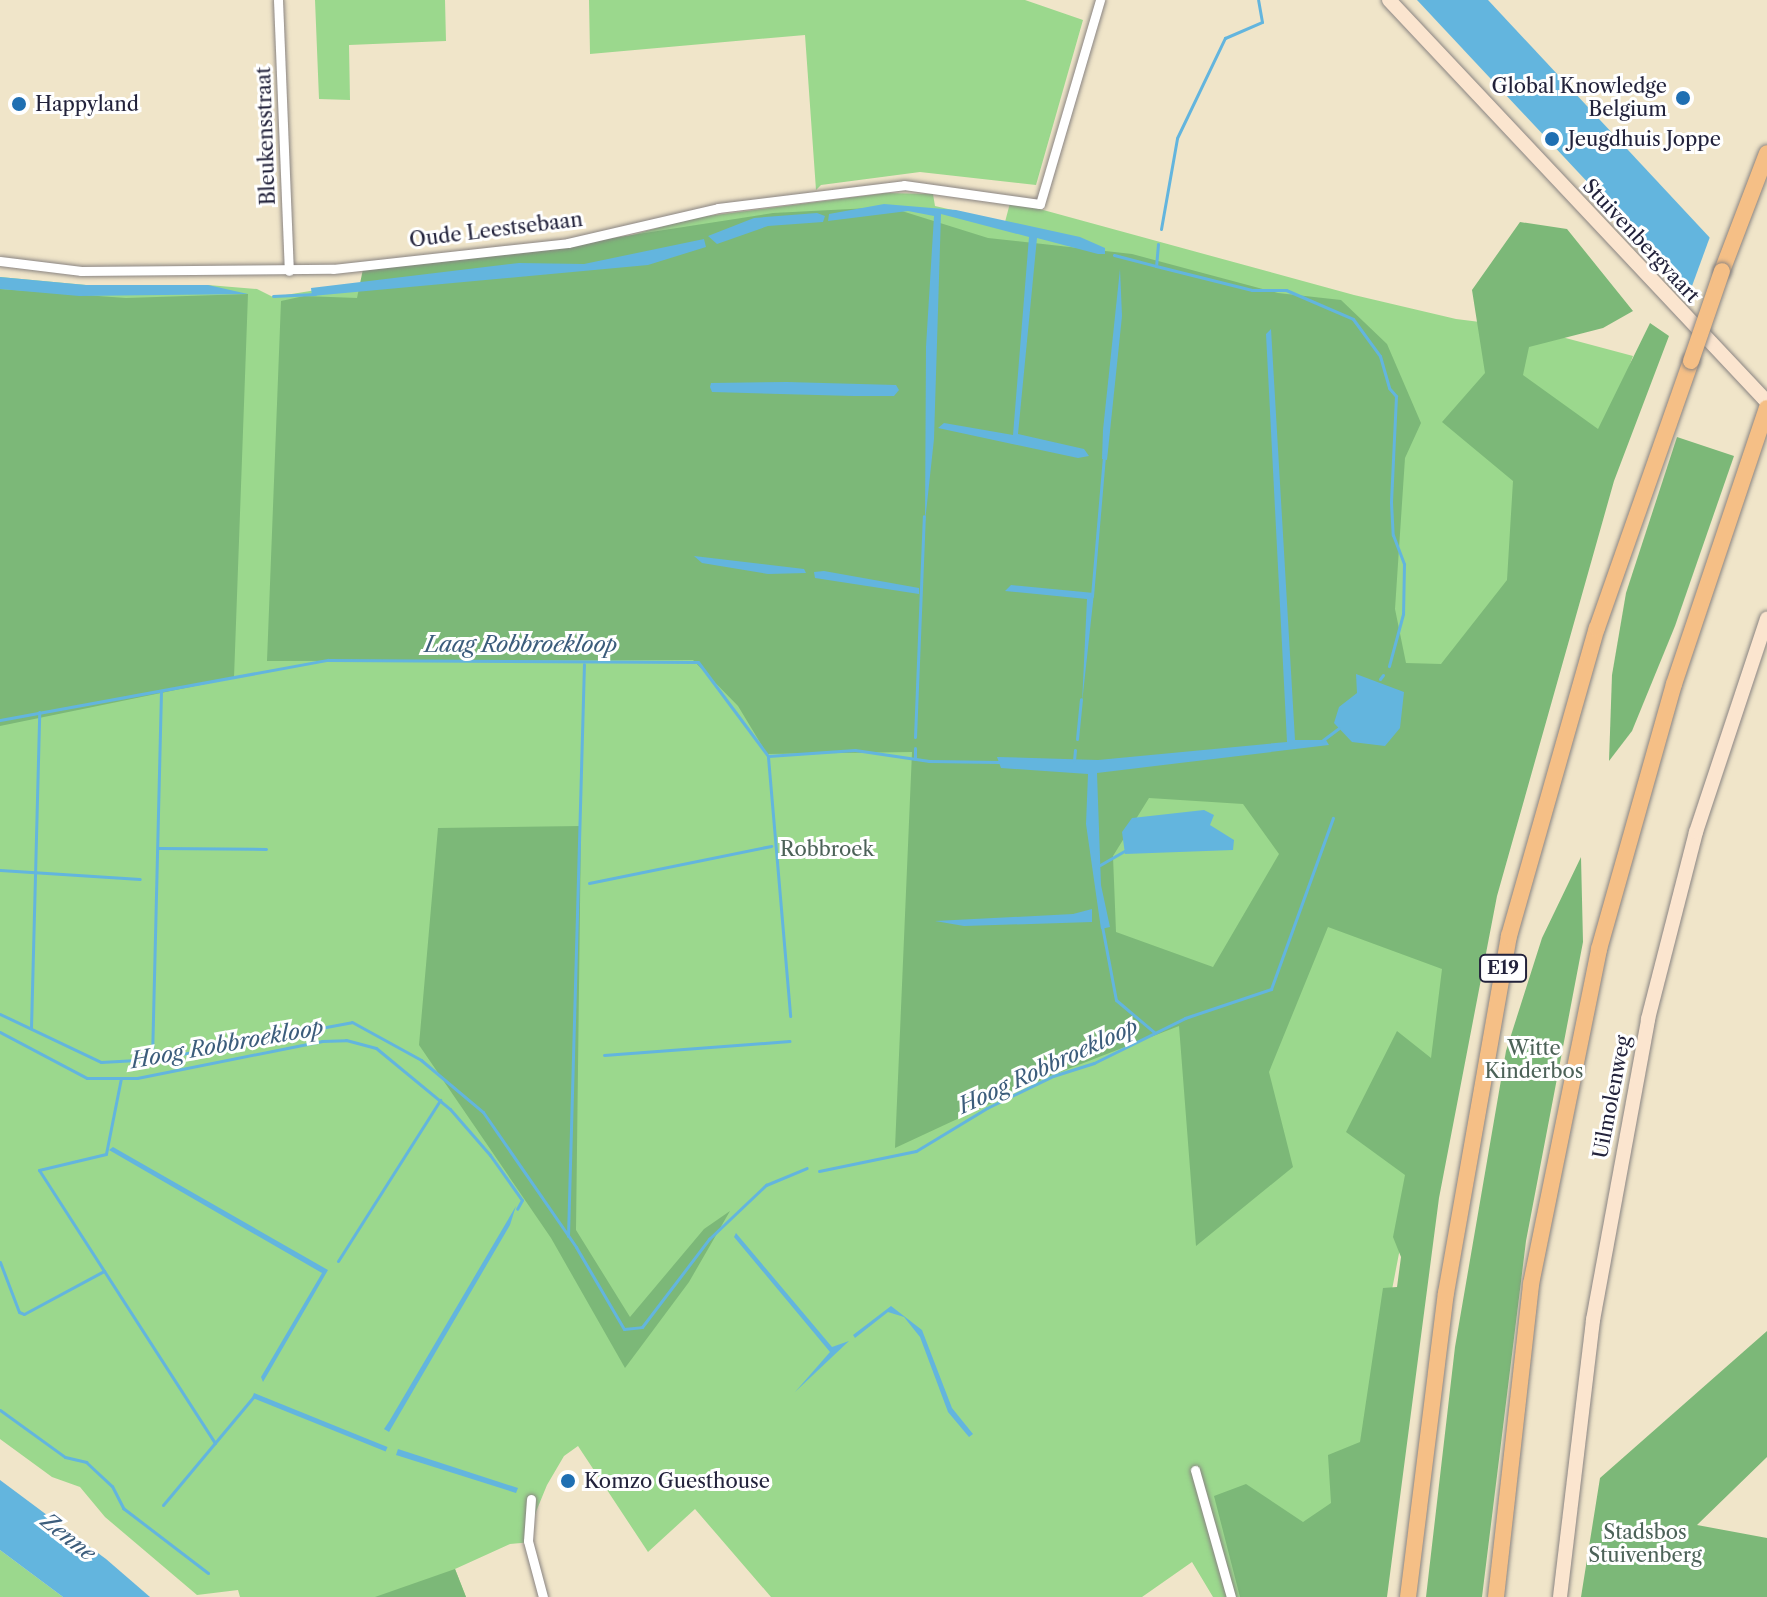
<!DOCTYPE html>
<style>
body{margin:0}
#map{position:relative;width:1767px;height:1597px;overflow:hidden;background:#f0e5c9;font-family:"Libre Caslon Text",serif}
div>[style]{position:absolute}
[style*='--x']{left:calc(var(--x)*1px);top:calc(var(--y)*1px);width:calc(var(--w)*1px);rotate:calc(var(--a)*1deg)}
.green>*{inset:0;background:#9bd88d}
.forest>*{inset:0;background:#7cb878}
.water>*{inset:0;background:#63b5de;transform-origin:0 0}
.pier>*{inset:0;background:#f0e5c9}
.stream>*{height:3px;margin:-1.5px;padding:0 1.5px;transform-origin:1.5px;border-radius:1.5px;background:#63b5de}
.roads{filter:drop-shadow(0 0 2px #898482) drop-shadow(0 0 2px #898482)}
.street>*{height:9px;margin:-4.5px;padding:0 4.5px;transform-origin:4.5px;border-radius:4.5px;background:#fff}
.secondary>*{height:14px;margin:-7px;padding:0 7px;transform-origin:7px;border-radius:7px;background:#fbe5cf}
.highway>*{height:16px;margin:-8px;padding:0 8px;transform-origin:8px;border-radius:8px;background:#f5bf86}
.bridges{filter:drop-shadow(0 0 2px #898482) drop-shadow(0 0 2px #898482)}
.highway-bridge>*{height:16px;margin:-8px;padding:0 8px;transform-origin:8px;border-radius:8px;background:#f5bf86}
.dots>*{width:22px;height:22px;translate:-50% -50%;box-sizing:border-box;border:4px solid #fff;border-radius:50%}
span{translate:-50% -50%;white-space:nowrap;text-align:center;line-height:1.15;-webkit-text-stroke:6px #fff;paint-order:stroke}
.shield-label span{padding:2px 6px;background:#fff;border:2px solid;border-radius:6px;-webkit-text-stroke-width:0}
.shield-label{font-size:18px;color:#22223b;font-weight:700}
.poi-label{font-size:20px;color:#22223b}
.right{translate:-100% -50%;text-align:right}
.left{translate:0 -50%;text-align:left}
.street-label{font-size:20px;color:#22223b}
.park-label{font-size:20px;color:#4c6258}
.water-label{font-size:22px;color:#3c5d7c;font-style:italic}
</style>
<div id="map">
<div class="green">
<div style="clip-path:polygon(315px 0,445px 0,446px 41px,349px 45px,350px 100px,319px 99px)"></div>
<div style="clip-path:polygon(589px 0,1025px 0,1083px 20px,1036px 185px,920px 172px,821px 185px,816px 190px,805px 35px,590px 54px)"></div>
<div style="clip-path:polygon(886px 193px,933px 194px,935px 206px,1005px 222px,1010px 203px,1025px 205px,1354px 295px,1456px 319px,1528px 328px,1633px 356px,1609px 423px,1417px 1160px,1359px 1461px,1346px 1597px,1213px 1597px,1192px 1562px,1142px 1597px,771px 1597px,695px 1509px,648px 1552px,578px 1446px,564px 1456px,547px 1485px,533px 1519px,532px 1542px,510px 1544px,455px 1569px,466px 1597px,240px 1597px,238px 1590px,197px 1595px,105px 1517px,80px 1487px,52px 1477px,0 1439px,0 277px,86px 285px,208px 285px,257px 289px,273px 297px,601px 244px,692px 218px)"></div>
<div style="clip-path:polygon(0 1550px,63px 1597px,0 1597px)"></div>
</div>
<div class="forest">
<div style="clip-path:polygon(evenodd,889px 207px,988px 238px,1132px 254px,1278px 293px,1341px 300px,1387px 344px,1421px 423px,1405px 458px,1395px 609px,1406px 663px,1441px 664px,1507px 580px,1513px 481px,1442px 422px,1485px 373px,1472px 290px,1520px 222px,1567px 229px,1633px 311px,1603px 328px,1529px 347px,1523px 375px,1598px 429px,1650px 323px,1669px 336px,1614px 481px,1497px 896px,1439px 1198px,1387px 1597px,1240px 1597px,1214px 1496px,1246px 1484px,1303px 1522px,1331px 1503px,1328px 1455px,1360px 1442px,1383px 1288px,1397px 1287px,1401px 1257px,1393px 1237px,1405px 1175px,1346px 1132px,1397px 1031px,1431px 1058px,1442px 969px,1328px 927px,1269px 1072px,1293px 1167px,1196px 1246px,1179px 1026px,1050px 1076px,895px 1148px,912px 752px,767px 754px,738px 706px,693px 660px,267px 661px,281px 301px,304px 296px,357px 298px,363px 269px,535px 250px,773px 213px,889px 207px,1149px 798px,1243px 804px,1279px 854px,1213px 967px,1116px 932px,1113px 856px,1149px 798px)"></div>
<div style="clip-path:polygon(0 289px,126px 298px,248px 294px,234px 678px,0 726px)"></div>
<div style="clip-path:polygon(1677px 437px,1734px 456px,1675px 626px,1632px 731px,1609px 761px,1612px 675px,1626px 593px)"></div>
<div style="clip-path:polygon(581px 826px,576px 1230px,630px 1317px,704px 1229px,730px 1211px,689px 1282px,625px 1368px,551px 1238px,419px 1045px,438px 828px)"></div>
<div style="clip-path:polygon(1581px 857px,1583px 942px,1526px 1241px,1482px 1597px,1426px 1597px,1455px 1347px,1506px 1051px,1542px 938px)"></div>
<div style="clip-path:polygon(1767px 1331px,1767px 1457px,1697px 1525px,1767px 1538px,1767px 1597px,1581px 1597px,1600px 1478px)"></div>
<div style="clip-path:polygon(455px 1569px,466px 1597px,375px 1597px)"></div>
</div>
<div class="water">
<div style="clip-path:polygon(1417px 0,1488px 0,1767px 299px,1767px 374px)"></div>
<div style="clip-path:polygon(884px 204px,956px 210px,1080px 237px,1105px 248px,1105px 254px,1098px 254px,1037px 238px,1018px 434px,1084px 449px,1089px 456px,1078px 458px,938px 428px,944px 423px,1013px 435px,1029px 237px,941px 214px,934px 439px,925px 522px,926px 347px,934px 216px,908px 211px,828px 221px,829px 214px)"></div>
<div style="clip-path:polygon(817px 213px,825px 216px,823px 222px,768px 226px,717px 244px,708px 236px,754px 218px)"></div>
<div style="clip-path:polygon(704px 239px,706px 247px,648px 265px,312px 296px,311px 288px,519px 263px,584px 264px)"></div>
<div style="clip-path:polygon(1120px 269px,1122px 316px,1107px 460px,1102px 459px,1103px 430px)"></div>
<div style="clip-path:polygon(0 277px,86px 285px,208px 285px,248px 294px,79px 296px,0 289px)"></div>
<div style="clip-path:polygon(1271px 329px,1295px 740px,1326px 740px,1329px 745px,1097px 773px,1101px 885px,1110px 927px,1101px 929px,1086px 824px,1088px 774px,1001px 768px,997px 757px,1098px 760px,1287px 742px,1266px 334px)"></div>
<div style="clip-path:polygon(787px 382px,896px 385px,899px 390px,894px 396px,853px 396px,712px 392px,710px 387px,711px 383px)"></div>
<div style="clip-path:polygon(694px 556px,804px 569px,806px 573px,768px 574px,702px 563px)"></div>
<div style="clip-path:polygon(824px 571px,919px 588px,919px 594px,815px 578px,814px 572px)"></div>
<div style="clip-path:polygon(1011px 585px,1094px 593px,1082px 703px,1087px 599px,1005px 591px)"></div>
<div style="clip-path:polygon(1356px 674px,1404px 692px,1400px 728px,1385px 746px,1352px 742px,1334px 723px,1339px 707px,1357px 693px)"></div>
<div style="clip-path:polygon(1204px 810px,1214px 815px,1210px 825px,1234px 840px,1233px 850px,1125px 854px,1122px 832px,1132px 818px)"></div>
<div style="clip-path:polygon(1092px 909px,1092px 922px,964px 926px,935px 921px,1073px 914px)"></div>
<div style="clip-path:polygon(113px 1147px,328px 1270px,263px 1382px,261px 1377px,322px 1273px,109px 1150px)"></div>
<div style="clip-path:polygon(516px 1206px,510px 1225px,389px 1432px,384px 1429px,390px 1420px)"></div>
<div style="clip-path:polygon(736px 1233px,832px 1347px,849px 1341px,795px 1392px,830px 1352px,734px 1237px)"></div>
<div style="clip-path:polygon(891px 1306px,922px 1330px,952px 1408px,973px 1434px,969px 1437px,948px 1412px,920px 1337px,904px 1317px,888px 1312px,855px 1338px,853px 1335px)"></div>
<div style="left:254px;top:1393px;width:144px;height:5px;rotate:22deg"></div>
<div style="clip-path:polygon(398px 1449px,518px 1488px,516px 1493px,396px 1455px)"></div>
<div style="clip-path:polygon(0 1480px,106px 1559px,150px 1597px,63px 1597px,0 1550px)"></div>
</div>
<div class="pier">
<div style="clip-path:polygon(1711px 234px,1767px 293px,1767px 378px,1688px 297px)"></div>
</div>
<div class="stream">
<div style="--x:1161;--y:229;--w:92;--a:-80"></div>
<div style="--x:1177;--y:138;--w:111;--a:-64.4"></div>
<div style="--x:1225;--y:38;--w:40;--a:-23.4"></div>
<div style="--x:1262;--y:22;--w:22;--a:-100"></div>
<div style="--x:1158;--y:244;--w:22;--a:95"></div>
<div style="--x:1156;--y:266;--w:99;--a:14"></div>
<div style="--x:1252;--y:290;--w:34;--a:0"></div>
<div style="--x:1286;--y:290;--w:73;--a:23.4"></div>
<div style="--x:1353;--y:319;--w:46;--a:53.9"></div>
<div style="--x:1380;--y:356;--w:33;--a:74"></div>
<div style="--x:1389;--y:388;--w:11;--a:49"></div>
<div style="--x:1396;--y:396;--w:106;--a:92.7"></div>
<div style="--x:1391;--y:502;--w:33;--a:87"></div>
<div style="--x:1393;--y:535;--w:31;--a:69"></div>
<div style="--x:1404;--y:564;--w:50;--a:91.1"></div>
<div style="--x:1403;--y:614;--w:54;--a:105.1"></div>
<div style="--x:1114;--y:255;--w:43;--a:14.7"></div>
<div style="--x:273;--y:296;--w:42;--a:-2.7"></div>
<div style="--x:1092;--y:596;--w:141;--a:-85.1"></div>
<div style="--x:1380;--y:679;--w:5;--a:-53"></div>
<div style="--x:0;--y:720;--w:333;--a:-10.4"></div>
<div style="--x:328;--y:660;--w:370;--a:0.3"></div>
<div style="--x:698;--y:662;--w:117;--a:53.3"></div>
<div style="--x:768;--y:756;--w:87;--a:-3.9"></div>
<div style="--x:855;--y:750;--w:75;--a:8.5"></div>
<div style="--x:929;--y:761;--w:70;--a:0.8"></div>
<div style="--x:915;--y:737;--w:221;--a:-87.7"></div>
<div style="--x:1077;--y:739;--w:40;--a:-84.3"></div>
<div style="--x:1323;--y:740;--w:20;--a:-37"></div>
<div style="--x:915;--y:748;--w:11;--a:90"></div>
<div style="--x:768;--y:757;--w:260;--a:85.1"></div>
<div style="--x:1074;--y:761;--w:11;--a:-85"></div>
<div style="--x:158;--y:848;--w:108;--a:0.5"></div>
<div style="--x:1100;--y:865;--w:28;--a:-30"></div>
<div style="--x:0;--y:870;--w:140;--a:3.7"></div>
<div style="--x:589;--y:883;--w:186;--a:-11.5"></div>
<div style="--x:1102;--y:926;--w:75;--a:79.3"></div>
<div style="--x:1116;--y:1000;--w:51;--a:40.2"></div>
<div style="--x:0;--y:1014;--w:112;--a:25.4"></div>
<div style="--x:101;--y:1062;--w:54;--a:-3.2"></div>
<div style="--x:155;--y:1059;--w:200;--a:-10.6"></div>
<div style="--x:352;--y:1022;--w:79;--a:28.8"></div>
<div style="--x:421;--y:1060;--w:81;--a:40"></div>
<div style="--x:483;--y:1112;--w:164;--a:55.4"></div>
<div style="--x:576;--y:1247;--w:95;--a:59.7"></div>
<div style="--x:624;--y:1329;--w:18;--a:-6"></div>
<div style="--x:642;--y:1327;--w:111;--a:-52.7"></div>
<div style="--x:709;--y:1239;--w:79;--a:-43.5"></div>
<div style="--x:766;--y:1185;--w:44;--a:-22.5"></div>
<div style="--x:31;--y:1028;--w:316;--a:-88.5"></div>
<div style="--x:0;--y:1032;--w:98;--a:27.9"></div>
<div style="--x:87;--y:1078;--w:50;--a:0"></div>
<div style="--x:137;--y:1078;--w:189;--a:-11.3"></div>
<div style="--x:322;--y:1041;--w:24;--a:-2"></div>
<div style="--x:346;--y:1040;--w:31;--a:15"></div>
<div style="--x:376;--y:1048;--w:96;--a:39.5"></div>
<div style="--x:450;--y:1109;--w:61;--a:49"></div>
<div style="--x:490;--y:1155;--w:55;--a:54.6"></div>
<div style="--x:522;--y:1200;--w:10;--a:119"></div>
<div style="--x:604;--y:1055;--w:186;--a:-4.3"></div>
<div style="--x:152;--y:1059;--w:368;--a:-88.6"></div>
<div style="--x:121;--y:1078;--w:77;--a:101.2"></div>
<div style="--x:106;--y:1154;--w:69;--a:166.6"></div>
<div style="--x:39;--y:1170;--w:325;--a:57.2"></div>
<div style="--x:819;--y:1171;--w:99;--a:-11.7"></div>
<div style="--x:916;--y:1151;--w:83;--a:-31.2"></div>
<div style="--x:987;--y:1108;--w:73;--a:-25.9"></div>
<div style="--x:1053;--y:1076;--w:43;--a:-17.6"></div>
<div style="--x:1094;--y:1063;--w:102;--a:-26.3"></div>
<div style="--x:1185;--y:1018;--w:91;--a:-18.6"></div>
<div style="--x:1271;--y:989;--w:182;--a:-70.1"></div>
<div style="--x:568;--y:1236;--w:572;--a:-88.4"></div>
<div style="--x:338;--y:1261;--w:191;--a:-57.6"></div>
<div style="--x:0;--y:1262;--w:53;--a:69.2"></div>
<div style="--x:19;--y:1312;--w:5;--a:22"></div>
<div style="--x:24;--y:1314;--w:91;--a:-28.3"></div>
<div style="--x:0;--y:1410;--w:80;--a:35.9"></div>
<div style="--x:65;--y:1457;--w:22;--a:13"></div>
<div style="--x:86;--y:1462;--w:35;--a:43"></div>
<div style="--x:112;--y:1486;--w:25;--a:63"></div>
<div style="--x:123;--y:1508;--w:107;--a:37.4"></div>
<div style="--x:163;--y:1505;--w:143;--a:-50.1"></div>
</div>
<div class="roads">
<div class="street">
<div style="--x:278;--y:0;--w:271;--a:87.7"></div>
<div style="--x:0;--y:261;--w:82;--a:7"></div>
<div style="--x:81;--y:271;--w:252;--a:-0.5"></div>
<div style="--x:333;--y:269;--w:236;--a:-6.3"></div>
<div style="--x:568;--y:243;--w:154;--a:-13.1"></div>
<div style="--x:718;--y:208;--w:187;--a:-7"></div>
<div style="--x:904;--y:185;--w:137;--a:8"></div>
<div style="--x:1040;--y:204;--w:213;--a:-73.6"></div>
<div style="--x:1195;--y:1470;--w:132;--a:74.2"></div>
<div style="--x:531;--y:1499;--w:42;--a:94.1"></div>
<div style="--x:528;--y:1541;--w:58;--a:75"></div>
</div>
<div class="secondary">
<div style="--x:1389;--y:0;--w:552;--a:46.76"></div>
<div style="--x:1560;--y:1597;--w:279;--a:-83.2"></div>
<div style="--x:1593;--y:1320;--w:306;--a:-79.6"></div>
<div style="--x:1648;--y:1019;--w:193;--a:-75.6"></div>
<div style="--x:1696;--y:832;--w:225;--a:-71.6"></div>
</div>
<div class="highway">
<div style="--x:1722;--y:271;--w:126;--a:-69.1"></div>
<div style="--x:1408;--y:1597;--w:306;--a:-82.9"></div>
<div style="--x:1446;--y:1293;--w:363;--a:-80"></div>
<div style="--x:1509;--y:936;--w:320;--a:-74.1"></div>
<div style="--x:1597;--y:628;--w:283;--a:-70.6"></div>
<div style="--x:1496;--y:1597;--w:315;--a:-83.6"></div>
<div style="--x:1531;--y:1284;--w:342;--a:-78.5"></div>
<div style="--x:1599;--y:949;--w:275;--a:-74.2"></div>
<div style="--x:1674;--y:684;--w:291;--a:-71.4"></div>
</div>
</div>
<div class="bridges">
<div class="highway-bridge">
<div style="--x:1691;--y:361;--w:95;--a:-71"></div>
</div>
</div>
<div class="dots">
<div style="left:1683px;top:98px;background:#1f6fb2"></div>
<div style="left:19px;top:104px;background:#1f6fb2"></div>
<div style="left:1552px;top:139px;background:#1f6fb2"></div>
<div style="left:568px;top:1481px;background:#1f6fb2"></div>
</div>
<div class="shield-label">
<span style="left:1503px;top:968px">E19</span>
</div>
<div class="poi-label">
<span class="right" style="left:1667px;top:98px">Global Knowledge<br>Belgium</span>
<span class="left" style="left:35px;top:104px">Happyland</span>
<span class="left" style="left:1568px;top:139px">Jeugdhuis Joppe</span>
<span class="left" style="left:584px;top:1481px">Komzo Guesthouse</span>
</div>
<div class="street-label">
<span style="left:266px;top:136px;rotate:-92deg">Bleukensstraat</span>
<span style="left:496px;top:230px;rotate:-7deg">Oude Leestsebaan</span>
<span style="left:1641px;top:241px;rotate:47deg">Stuivenbergvaart</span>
<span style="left:1612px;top:1097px;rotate:-79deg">Uilmolenweg</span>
</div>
<div class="park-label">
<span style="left:827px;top:849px">Robbroek</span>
<span style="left:1534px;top:1060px">Witte<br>Kinderbos</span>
<span style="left:1645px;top:1544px">Stadsbos<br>Stuivenberg</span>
</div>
<div class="water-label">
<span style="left:521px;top:645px">Laag Robbroekloop</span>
<span style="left:227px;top:1044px;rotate:-10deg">Hoog Robbroekloop</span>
<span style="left:1048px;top:1066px;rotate:-25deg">Hoog Robbroekloop</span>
<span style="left:68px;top:1537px;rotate:38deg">Zenne</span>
</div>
</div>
